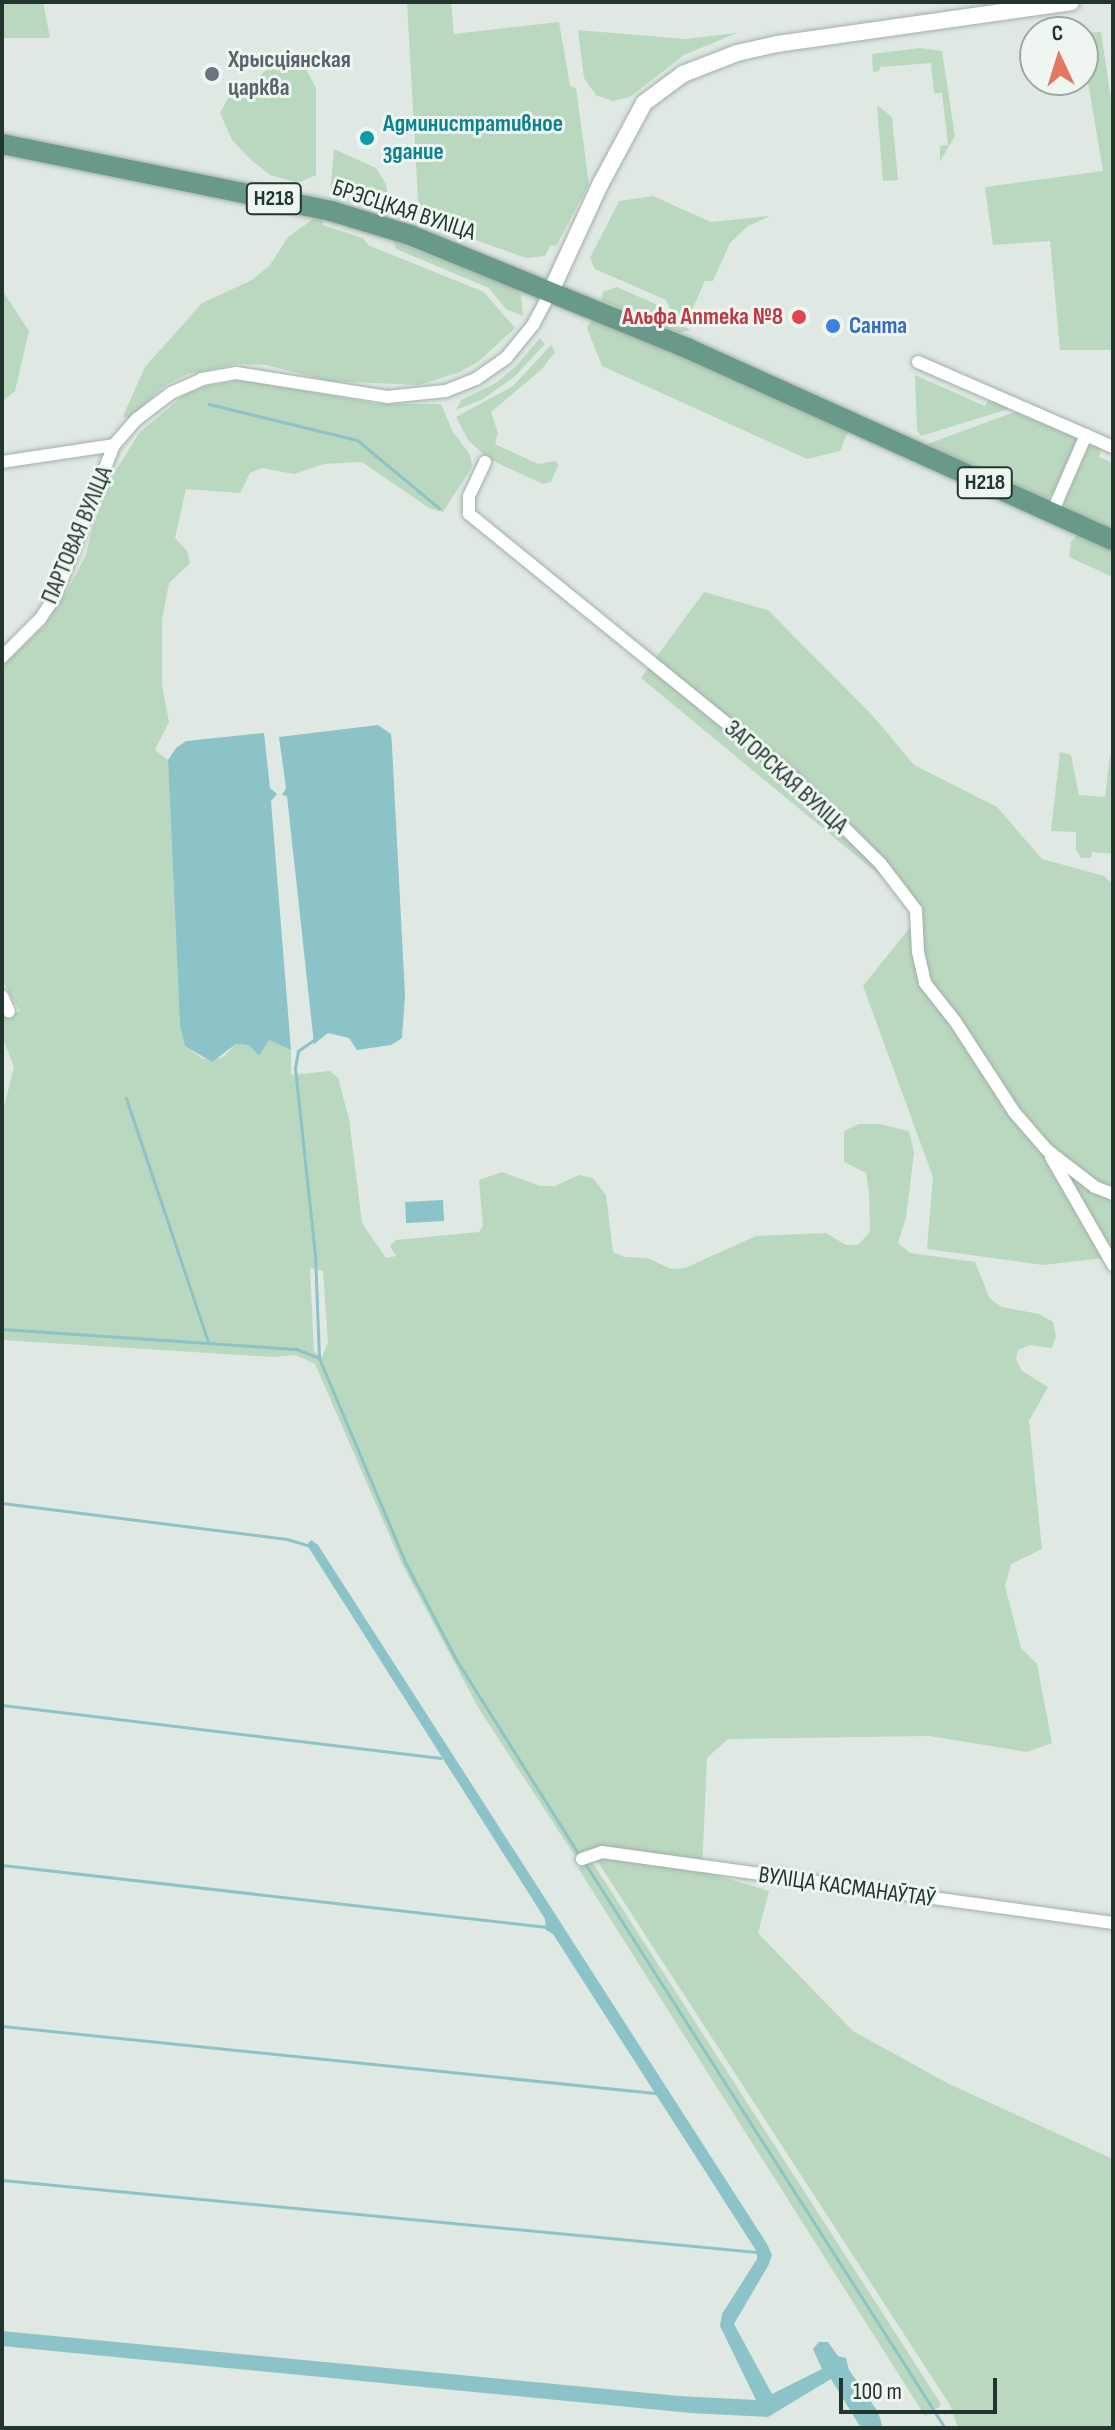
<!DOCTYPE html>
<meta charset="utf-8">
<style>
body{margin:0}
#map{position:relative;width:1115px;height:2430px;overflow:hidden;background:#dfe8e3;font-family:"Sofia Sans Condensed",sans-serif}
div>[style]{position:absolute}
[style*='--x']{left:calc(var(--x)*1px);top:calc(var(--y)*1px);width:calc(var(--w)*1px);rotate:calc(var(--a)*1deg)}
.green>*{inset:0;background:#bad8c0}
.water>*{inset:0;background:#8cc3c8;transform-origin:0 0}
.stream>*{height:3px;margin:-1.5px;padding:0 1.5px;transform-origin:1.5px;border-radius:1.5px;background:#8cc3c8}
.roads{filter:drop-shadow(0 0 2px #a3afa9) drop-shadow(0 0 2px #a3afa9)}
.minor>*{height:12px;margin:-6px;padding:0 6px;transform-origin:6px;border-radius:6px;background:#fff}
.tertiary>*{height:16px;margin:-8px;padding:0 8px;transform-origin:8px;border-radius:8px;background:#fff}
.primary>*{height:20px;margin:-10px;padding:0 10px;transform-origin:10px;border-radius:10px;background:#689989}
.dots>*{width:22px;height:22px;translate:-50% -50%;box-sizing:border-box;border:4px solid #eff6f2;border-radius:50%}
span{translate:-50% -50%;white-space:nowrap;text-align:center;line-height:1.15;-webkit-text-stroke:6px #eff6f2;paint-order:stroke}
.shield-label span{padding:2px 6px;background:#eff6f2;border:2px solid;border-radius:6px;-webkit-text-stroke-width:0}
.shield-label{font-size:22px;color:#22362f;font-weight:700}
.worship-label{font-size:24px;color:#5b616d;font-weight:700}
.left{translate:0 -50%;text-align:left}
.culture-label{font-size:24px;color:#0d838f;font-weight:700}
.street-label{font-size:24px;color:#22362f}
.health-label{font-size:24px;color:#be3a42;font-weight:700}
.right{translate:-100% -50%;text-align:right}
.shop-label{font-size:24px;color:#366cbe;font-weight:700}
.frame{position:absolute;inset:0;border:4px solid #22362f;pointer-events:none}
.north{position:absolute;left:1019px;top:16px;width:80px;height:80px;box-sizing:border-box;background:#eff6f2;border:2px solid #9da9a4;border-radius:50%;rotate:356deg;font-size:22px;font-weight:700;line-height:32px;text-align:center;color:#22362f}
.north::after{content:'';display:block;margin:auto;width:28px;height:36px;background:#e27963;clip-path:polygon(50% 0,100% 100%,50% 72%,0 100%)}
.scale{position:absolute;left:839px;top:2378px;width:158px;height:36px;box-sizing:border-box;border:4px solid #22362f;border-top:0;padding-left:10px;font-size:24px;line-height:28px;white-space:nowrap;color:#22362f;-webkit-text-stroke:6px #eff6f2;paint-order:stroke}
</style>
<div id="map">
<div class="green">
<div style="clip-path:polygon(2px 2px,43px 2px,50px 38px,2px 38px)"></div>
<div style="clip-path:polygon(407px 2px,451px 2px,454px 34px,559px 22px,570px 86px,576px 88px,589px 184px,556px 246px,551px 245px,545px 256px,526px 258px,425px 222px,419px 217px)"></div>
<div style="clip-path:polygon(578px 30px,685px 39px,737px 33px,684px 55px,630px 97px,613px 101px,596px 95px,584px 78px)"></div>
<div style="clip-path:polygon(1101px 32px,1113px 112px,1113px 350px,1060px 350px,1050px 241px,993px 245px,985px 187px,1103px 171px,1083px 52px,1083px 33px)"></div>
<div style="clip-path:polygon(920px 48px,942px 51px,955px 136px,940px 161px,940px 146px,948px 145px,942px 93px,934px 93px,931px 63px,880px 67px,879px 71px,873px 72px,872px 54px)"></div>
<div style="clip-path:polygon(274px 62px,292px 62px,306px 69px,316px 88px,316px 175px,298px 183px,270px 175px,251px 160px,232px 140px,220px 113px,231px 93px,249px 87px)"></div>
<div style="clip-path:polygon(877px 105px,892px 117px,898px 180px,883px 181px)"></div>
<div style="clip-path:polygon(334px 149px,376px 168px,386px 184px,388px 198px,330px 195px)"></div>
<div style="clip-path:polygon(653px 196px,711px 222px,770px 216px,748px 226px,730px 243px,713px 281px,705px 281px,688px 319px,672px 313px,666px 300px,595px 269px,590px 258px,619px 201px)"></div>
<div style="clip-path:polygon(316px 217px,324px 218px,322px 225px,363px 238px,368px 245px,484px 292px,515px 328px,478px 362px,460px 372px,419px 385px,328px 381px,266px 365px,236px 364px,188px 374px,164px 386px,128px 419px,123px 416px,145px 367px,202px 303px,252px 280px,270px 265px,288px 237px)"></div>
<div style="clip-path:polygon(393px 241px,516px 289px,521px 294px,523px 316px,506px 309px,489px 288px,396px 249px)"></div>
<div style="clip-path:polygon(617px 287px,660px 306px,665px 318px,691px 330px,680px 333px,601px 300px,603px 292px)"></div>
<div style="clip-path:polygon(2px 290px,29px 331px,15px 391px,2px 402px)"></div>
<div style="clip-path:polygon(593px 318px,849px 429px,840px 451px,807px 459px,602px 366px,587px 328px)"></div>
<div style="clip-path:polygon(540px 338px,545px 344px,514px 377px,483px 399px,456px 410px,461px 400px,496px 383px,516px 366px)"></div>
<div style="clip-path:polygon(551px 345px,555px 352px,542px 369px,491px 412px,498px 433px,495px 444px,538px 464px,556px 461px,558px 466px,551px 482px,543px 484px,489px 459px,468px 440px,456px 417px,513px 386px)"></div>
<div style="clip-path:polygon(915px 375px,985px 406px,989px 399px,1012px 408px,921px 436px,917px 430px)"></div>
<div style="clip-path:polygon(evenodd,243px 380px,379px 404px,441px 404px,453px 432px,470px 455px,472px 467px,443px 512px,429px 508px,362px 462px,324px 464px,294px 474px,262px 468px,250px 473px,240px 493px,186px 489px,175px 538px,187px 551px,190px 563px,169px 583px,162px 620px,162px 685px,169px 722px,155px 750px,168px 760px,180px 1027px,185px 1046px,203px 1059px,222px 1058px,236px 1044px,249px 1045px,269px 1040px,291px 1050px,291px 1075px,330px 1071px,338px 1078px,349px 1119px,362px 1223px,386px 1258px,396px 1256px,390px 1246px,396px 1240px,479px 1232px,483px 1226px,479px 1180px,502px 1172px,540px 1186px,555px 1186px,579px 1175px,593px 1178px,606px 1195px,613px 1252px,624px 1257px,647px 1258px,671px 1269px,685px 1268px,756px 1236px,826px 1233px,846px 1245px,858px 1245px,870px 1232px,869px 1192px,866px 1173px,844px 1162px,844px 1131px,859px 1124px,879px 1124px,909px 1131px,914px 1152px,906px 1218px,898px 1243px,910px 1253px,975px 1262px,990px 1299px,1002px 1307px,1039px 1314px,1053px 1322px,1056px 1336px,1052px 1348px,1030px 1345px,1018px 1350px,1016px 1359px,1022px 1371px,1048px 1387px,1029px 1421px,1042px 1549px,1011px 1564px,1005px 1586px,1021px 1648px,1037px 1664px,1052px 1743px,1027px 1752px,930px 1736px,728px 1739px,707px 1758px,702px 1871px,769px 1891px,758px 1933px,853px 2031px,949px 2084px,1113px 2159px,1113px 2428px,958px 2428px,950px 2405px,596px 1859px,577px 1859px,479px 1709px,402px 1564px,315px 1364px,296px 1355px,273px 1357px,2px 1340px,2px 1115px,14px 1067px,2px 1036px,2px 1018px,20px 1011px,2px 980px,2px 666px,45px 625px,66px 593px,86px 555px,92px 529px,114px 473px,140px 432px,184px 395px,206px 386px,243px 380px,310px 1268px,323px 1271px,328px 1343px,322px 1357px,314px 1352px,310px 1268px)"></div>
<div style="clip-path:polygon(1020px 410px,1076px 438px,1078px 445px,1055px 492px,1046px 499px,1037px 500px,922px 446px)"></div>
<div style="clip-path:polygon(1096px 444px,1101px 449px,1099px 457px,1113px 463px,1113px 533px,1065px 509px,1064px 497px,1087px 447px)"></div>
<div style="clip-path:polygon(1077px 535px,1113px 552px,1113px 577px,1069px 557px,1071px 542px)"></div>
<div style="clip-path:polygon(704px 592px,768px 610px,872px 715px,914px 765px,997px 807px,1042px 859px,1104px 876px,1113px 885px,1113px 1257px,1043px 1265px,927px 1249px,933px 1177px,863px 986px,923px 911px,641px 678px)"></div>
<div style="clip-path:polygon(1060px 752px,1071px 755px,1079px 795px,1105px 797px,1110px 755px,1113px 755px,1113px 854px,1092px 852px,1091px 858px,1081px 858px,1076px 850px,1076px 832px,1051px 831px)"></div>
<div style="clip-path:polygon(591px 1860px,941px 2404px,939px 2407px,925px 2416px,578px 1868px)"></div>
</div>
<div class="water">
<div style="clip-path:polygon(378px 725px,391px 734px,392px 746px,405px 995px,402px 1038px,391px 1045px,357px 1050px,349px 1038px,328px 1033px,314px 1044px,287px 796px,282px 795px,286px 788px,279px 737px)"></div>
<div style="clip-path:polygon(264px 733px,270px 788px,277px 794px,271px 801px,291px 1050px,269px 1040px,259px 1056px,249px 1045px,236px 1044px,212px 1062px,185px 1046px,180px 1027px,168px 760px,176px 748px,186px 741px)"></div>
<div style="left:443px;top:1200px;width:21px;height:38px;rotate:87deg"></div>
<div style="clip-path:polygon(311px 1540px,318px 1545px,767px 2244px,772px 2255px,768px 2266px,734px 2324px,772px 2394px,822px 2369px,813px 2349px,819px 2342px,828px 2342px,838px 2356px,846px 2358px,849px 2370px,878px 2412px,883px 2428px,861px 2428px,831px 2379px,768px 2417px,691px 2413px,2px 2346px,2px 2331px,679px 2396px,756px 2400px,720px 2326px,722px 2314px,757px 2259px,757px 2252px,553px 1934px,546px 1930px,545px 1919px,307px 1545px)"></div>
</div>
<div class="stream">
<div style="--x:209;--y:404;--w:152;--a:13.7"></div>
<div style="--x:357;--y:440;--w:107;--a:39.7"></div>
<div style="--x:315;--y:1039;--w:21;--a:145"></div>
<div style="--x:298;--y:1051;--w:17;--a:100"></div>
<div style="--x:295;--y:1068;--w:187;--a:83.9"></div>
<div style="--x:315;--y:1254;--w:104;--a:87.8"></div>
<div style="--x:319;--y:1358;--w:224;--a:67.1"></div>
<div style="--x:406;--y:1564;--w:110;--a:62.3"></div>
<div style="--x:457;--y:1661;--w:231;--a:57.8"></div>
<div style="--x:126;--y:1098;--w:256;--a:71.4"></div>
<div style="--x:2;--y:1329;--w:295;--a:3.9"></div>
<div style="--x:296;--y:1349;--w:25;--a:21"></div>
<div style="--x:2;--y:1503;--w:287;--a:7.2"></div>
<div style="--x:287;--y:1539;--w:21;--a:17"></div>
<div style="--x:2;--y:1705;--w:442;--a:6.9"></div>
<div style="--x:584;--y:1862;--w:671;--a:57.47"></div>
<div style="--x:2;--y:1865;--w:548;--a:6.5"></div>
<div style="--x:2;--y:2026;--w:656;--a:5.86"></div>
<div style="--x:2;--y:2180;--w:758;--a:5.45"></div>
</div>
<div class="roads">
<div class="minor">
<div style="--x:918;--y:362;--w:183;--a:23.5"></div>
<div style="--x:1086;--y:435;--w:85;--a:113.6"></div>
<div style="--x:1086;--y:435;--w:30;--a:24"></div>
<div style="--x:2;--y:462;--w:113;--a:-8.6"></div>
<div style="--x:485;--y:462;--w:38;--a:115"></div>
<div style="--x:469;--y:496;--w:18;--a:90"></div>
<div style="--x:469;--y:514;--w:423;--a:39.1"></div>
<div style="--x:797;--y:781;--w:117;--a:44.7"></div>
<div style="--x:880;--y:863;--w:59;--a:52.5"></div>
<div style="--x:916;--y:910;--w:42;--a:87.3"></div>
<div style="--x:918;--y:952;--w:32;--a:77"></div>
<div style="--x:925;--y:983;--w:48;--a:51.7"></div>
<div style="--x:955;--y:1021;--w:108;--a:57"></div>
<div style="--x:1014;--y:1112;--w:50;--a:49"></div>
<div style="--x:1047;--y:1150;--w:61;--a:37.6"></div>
<div style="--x:1095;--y:1187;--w:19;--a:21"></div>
<div style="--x:2;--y:657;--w:54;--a:-45"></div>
<div style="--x:40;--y:619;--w:29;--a:-56"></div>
<div style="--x:56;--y:595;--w:161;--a:-68.9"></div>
<div style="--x:114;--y:445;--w:35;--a:-49"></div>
<div style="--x:137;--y:419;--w:43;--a:-37.4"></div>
<div style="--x:171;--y:393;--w:34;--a:-24"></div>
<div style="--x:202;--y:379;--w:35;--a:-10"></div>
<div style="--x:236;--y:373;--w:153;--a:9"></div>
<div style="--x:387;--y:397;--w:59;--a:-5.8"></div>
<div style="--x:446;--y:391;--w:32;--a:-22"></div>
<div style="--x:476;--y:379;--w:37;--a:-35"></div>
<div style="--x:506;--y:358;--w:43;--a:-50.7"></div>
<div style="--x:533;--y:325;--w:38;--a:-62"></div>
<div style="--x:2;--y:996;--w:17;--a:66"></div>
<div style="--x:1051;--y:1157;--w:125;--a:60.1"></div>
<div style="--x:582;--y:1859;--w:21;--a:-19"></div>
<div style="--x:602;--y:1852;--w:516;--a:7.91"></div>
</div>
<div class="tertiary">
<div style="--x:551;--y:291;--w:119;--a:-65.2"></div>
<div style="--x:601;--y:183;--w:91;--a:-61.7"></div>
<div style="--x:644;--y:103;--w:49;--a:-36.6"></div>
<div style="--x:683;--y:74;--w:58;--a:-21.3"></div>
<div style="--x:737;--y:53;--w:41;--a:-12.7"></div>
<div style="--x:777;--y:44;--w:297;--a:-8.1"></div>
</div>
<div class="primary">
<div style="--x:2;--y:144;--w:336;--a:11.5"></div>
<div style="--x:331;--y:211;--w:83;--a:16.9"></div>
<div style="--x:410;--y:235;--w:301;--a:22.2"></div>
<div style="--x:689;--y:349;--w:465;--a:24.3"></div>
</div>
</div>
<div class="dots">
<div style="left:212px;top:74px;background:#6b7280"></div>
<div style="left:367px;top:138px;background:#0f9aa8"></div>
<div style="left:799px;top:317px;background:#e0444e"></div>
<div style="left:833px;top:326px;background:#3f7fe0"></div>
</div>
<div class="shield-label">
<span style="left:274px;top:199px">Н218</span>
<span style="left:985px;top:483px">Н218</span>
</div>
<div class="worship-label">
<span class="left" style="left:228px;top:74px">Хрысціянская<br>царква</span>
</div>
<div class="culture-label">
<span class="left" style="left:383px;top:138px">Административное<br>здание</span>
</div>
<div class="street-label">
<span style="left:404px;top:210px;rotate:18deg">БРЭСЦКАЯ ВУЛІЦА</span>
<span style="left:77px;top:535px;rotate:-67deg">ПАРТОВАЯ ВУЛІЦА</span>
<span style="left:786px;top:777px;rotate:42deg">ЗАГОРСКАЯ ВУЛІЦА</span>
<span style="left:847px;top:1887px;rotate:8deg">ВУЛІЦА КАСМАНАЎТАЎ</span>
</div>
<div class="health-label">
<span class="right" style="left:783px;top:317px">Альфа Аптека №8</span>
</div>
<div class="shop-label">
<span class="left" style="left:849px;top:326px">Санта</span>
</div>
<div class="frame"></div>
<div class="north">С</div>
<div class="scale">100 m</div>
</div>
